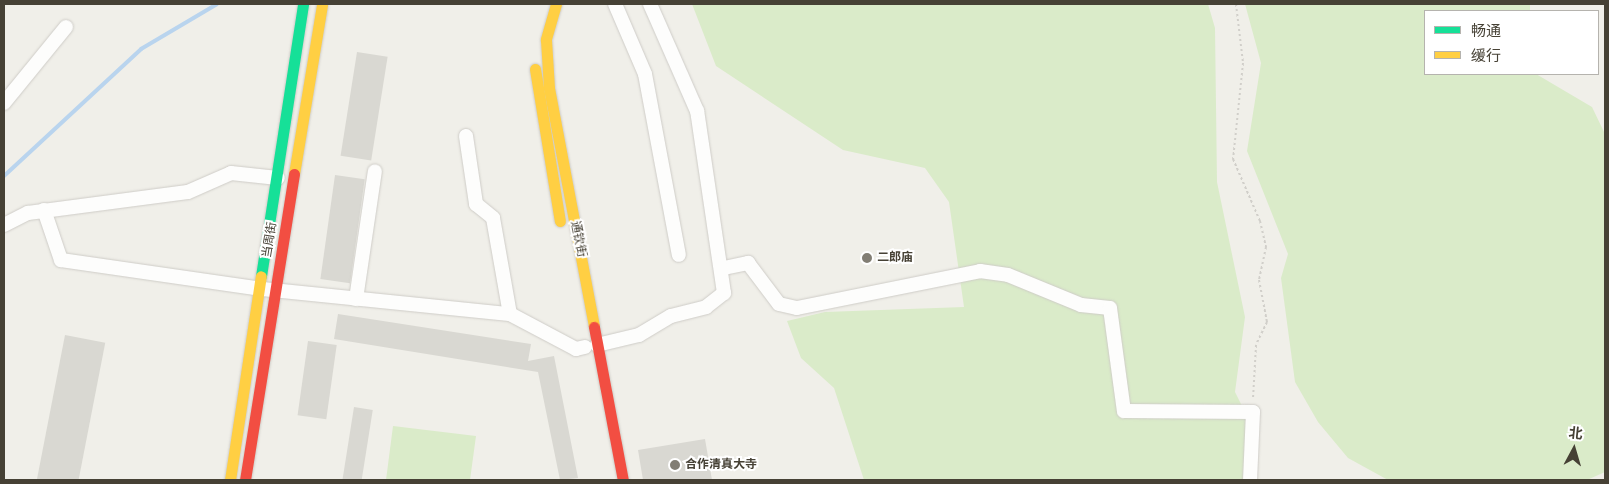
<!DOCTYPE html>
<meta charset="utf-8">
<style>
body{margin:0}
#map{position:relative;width:1609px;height:484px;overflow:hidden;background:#f0efe9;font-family:"Nunito Sans","Noto Sans SC",sans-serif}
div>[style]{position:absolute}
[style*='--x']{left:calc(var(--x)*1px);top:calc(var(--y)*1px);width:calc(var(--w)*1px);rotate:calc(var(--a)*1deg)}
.green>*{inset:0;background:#daebc9}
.stream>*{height:4px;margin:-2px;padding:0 2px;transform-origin:2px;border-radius:2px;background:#b9d4ee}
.building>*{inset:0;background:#d9d8d2;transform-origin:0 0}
.path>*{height:2px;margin-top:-1px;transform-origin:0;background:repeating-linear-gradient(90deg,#d1cfca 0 2.5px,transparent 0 5px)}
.roads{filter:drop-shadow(0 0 1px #ceccc7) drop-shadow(0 0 1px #ceccc7)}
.street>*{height:14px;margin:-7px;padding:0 7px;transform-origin:7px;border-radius:7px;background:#fdfdfc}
.fast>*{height:11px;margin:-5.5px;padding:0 5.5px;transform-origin:5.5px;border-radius:5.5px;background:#16e098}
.slow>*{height:11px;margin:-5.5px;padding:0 5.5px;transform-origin:5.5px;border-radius:5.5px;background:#ffcf43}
.jam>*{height:11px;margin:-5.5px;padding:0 5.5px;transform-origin:5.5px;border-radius:5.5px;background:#f24e42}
.dots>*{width:14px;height:14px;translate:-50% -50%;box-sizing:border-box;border:2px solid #fff;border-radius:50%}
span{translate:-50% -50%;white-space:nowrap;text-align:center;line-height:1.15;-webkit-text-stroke:4px #fff;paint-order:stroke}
.street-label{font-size:12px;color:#464135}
.poi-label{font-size:12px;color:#464135;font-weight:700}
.left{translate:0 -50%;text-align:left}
.frame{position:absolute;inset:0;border:5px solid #464135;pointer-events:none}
.legend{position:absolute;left:1424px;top:10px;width:175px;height:65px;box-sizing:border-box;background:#fff;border:1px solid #b5b3ae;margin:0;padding:6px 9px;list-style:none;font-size:15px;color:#464135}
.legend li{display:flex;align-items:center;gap:10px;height:25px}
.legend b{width:25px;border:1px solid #b5b3ae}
.north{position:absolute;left:1549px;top:424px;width:50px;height:50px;-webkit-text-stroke:4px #fff;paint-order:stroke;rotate:6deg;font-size:14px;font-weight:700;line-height:20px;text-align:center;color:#464135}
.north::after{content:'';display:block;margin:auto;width:18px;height:22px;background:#464135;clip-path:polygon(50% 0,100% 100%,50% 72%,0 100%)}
</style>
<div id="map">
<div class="green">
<div style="clip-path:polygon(692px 4px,1208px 4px,1215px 28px,1217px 182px,1245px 317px,1235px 392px,1249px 420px,1245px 480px,864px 480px,834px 388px,801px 358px,787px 321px,825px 312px,964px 307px,949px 202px,925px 168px,843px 150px,716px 66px)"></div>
<div style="clip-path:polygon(1245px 4px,1530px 4px,1530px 11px,1425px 11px,1425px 74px,1536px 74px,1592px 107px,1605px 134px,1605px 472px,1587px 480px,1388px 480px,1348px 458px,1318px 422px,1295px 382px,1281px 278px,1288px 254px,1247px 151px,1261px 63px)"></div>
<div style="clip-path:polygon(393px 426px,476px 436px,470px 480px,386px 480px)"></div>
</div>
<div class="stream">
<div style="--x:4;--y:176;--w:187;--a:-42.8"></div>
<div style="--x:141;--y:49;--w:88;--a:-30.6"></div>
</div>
<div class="building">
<div style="left:357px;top:52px;width:31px;height:105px;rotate:9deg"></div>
<div style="left:335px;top:175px;width:30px;height:105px;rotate:8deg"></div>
<div style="clip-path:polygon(338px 314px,531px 344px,528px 361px,554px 356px,578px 478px,560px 480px,538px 372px,334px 339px)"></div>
<div style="left:65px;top:335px;width:41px;height:148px;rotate:11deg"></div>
<div style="left:308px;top:341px;width:29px;height:75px;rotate:8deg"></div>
<div style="left:354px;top:407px;width:19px;height:74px;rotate:9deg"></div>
<div style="clip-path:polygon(705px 439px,712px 480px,643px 480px,638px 450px)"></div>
</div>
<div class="path">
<div style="--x:1236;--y:4;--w:59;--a:83.2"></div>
<div style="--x:1243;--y:63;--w:97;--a:95.9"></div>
<div style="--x:1233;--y:159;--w:68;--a:66.5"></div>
<div style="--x:1260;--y:221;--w:27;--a:77"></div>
<div style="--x:1266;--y:247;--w:34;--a:102"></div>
<div style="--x:1259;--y:280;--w:43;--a:79.2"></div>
<div style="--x:1267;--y:322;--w:25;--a:116"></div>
<div style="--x:1256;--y:345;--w:54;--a:93.2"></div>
</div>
<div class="roads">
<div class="street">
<div style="--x:615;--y:4;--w:76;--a:66.8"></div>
<div style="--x:645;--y:74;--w:184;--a:79.4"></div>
<div style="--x:4;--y:103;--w:98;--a:-50.8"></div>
<div style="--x:466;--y:136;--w:69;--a:81.6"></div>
<div style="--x:476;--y:204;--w:22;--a:39"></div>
<div style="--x:493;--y:218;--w:97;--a:80"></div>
<div style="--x:44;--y:210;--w:53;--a:71.2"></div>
<div style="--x:61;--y:260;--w:203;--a:8.2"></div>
<div style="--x:262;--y:289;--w:249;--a:5.8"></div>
<div style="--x:510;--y:314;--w:75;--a:27.9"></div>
<div style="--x:576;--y:349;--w:9;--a:-13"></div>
<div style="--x:4;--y:225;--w:27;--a:-27"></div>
<div style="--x:28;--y:213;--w:161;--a:-7.5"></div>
<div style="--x:188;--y:192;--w:47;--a:-23.8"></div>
<div style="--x:231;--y:173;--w:47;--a:6.1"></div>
<div style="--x:724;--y:268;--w:25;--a:-12"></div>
<div style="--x:748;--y:263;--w:51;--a:52.9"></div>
<div style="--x:779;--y:304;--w:18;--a:13"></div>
<div style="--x:797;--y:308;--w:187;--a:-11.4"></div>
<div style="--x:980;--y:271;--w:28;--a:8"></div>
<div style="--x:1008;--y:275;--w:79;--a:22.3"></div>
<div style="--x:1081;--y:305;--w:29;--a:6"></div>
<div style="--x:1110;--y:308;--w:104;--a:82.3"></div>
<div style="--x:1124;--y:411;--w:129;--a:0.4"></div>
<div style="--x:1253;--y:412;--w:68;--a:92.5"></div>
<div style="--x:356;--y:299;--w:129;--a:-81.6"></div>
<div style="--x:597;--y:345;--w:43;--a:-13.4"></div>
<div style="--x:639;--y:335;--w:37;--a:-31"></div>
<div style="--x:671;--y:316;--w:36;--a:-14"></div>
<div style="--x:706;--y:307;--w:23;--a:-38"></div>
<div style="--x:724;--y:293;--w:184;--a:-98.4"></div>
<div style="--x:697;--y:111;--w:117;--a:-113.7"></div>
</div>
<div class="fast">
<div style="--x:261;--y:276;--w:275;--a:-81.2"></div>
</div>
<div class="slow">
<div style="--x:556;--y:4;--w:37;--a:106"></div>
<div style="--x:546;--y:40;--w:48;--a:86.4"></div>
<div style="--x:549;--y:88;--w:243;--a:79.3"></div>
<div style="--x:535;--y:69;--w:154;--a:80.7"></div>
<div style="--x:294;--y:174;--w:172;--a:-80.6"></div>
<div style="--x:230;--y:480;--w:206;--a:-81.4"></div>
</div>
<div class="jam">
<div style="--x:594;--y:327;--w:156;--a:79.3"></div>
<div style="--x:245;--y:480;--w:310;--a:-80.9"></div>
</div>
</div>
<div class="dots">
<div style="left:867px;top:258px;background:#827e74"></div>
<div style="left:675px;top:465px;background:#827e74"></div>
</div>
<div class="street-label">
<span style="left:578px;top:239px;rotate:79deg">通钦街</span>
<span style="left:270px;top:240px;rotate:-81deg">当周街</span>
</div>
<div class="poi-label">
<span class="left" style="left:877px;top:258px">二郎庙</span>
<span class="left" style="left:685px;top:465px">合作清真大寺</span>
</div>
<div class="frame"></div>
<ul class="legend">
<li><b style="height:6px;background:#16e098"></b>畅通</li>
<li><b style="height:6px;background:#ffcf43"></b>缓行</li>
</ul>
<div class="north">北</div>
</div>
